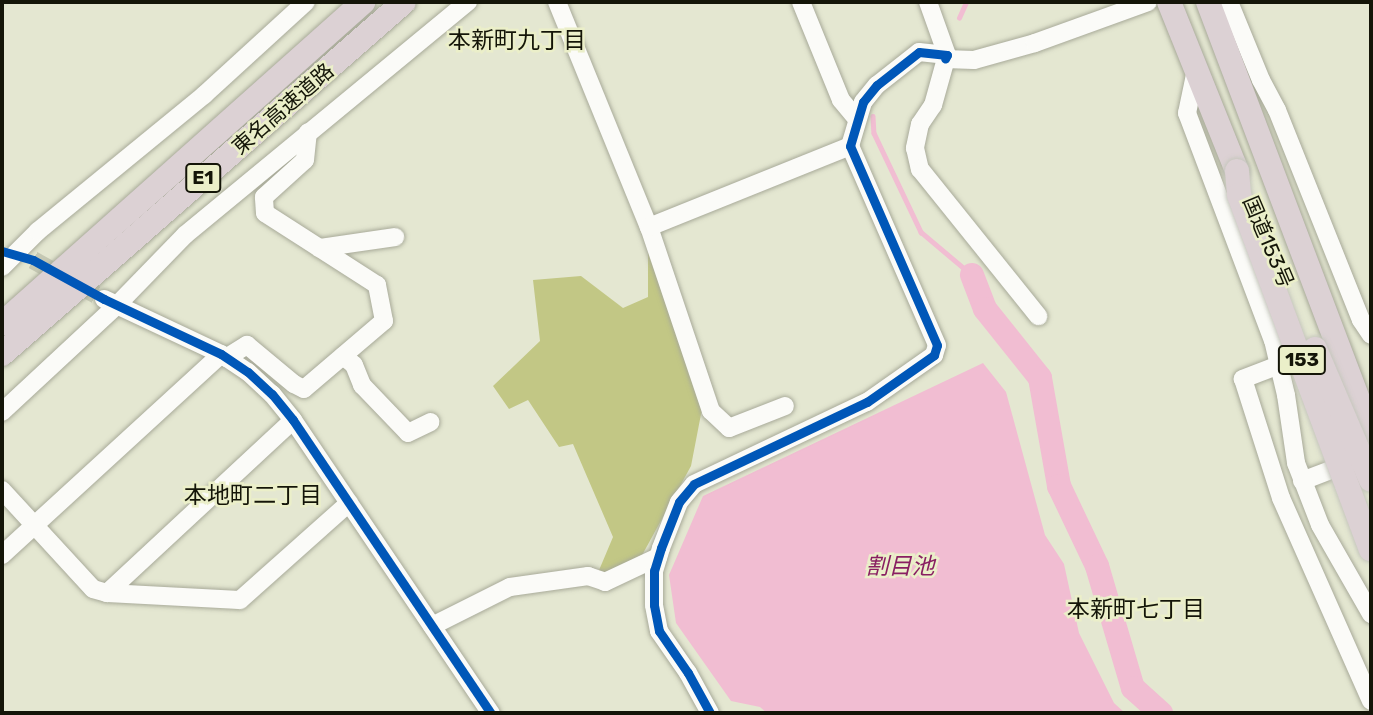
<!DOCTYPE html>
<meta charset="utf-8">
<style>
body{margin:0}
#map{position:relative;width:1373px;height:715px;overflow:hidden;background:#e4e7d1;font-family:Rubik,"Noto Sans JP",sans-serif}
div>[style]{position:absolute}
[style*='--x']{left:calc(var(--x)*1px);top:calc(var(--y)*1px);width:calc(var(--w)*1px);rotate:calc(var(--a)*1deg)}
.forest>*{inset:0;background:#c2c785}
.water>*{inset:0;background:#f1bdd2}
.stream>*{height:4.5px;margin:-2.25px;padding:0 2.25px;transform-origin:2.25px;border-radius:2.25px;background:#f1bdd2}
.river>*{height:24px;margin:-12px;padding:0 12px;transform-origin:12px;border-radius:12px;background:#f1bdd2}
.minor-tunnel>*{height:18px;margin-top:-9px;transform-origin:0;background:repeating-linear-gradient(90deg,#c5c8b3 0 18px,transparent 0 27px)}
.roads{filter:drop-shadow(0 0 2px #a8aa99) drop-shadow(0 0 2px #a8aa99)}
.minor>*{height:18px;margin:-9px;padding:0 9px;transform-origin:9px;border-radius:9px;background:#fbfbf8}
.highway>*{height:24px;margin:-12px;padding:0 12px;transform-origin:12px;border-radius:12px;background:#dcd1d4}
.bridges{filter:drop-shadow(0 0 2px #c6c7bd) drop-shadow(0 0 2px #c6c7bd)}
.highway-bridge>*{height:24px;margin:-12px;padding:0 12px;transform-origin:12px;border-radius:12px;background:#dcd1d4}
.cycleway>*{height:9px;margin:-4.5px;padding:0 4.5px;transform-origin:4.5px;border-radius:4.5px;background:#0057b8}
span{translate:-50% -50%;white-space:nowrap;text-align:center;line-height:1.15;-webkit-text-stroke:5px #ebefc9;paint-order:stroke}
.shield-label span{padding:2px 5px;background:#ebefc9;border:2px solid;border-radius:5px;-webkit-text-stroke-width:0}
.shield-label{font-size:19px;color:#141508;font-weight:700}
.street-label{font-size:21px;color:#141508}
.neighbourhood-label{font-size:23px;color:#141508}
.water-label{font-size:23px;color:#891f62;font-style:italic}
.frame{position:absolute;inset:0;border:4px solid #141508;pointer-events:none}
</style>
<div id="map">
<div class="forest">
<div style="clip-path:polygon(648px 249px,702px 409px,691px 466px,635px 568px,597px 575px,613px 537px,573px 444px,559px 447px,528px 400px,509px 409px,493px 386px,540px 341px,533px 280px,581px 276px,623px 308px,648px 297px)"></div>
</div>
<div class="water">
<div style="clip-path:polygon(983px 363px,1006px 392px,1045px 535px,1064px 564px,1079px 633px,1114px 703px,1125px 713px,767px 713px,760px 707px,731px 701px,676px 623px,669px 575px,703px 496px)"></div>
</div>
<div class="stream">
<div style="--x:959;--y:18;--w:17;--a:-66"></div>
<div style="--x:873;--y:116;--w:17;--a:87"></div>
<div style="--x:874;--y:133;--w:110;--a:64.6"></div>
<div style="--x:921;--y:232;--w:67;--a:40.1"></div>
</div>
<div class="river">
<div style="--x:972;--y:275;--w:36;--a:69"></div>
<div style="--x:985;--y:309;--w:88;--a:51.4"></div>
<div style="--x:1040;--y:378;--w:110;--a:80"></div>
<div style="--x:1059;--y:486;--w:89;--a:64.6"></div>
<div style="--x:1097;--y:566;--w:127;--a:73.6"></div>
<div style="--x:1133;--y:688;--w:38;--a:42"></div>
</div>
<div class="minor-tunnel">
<div style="--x:33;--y:260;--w:81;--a:28.8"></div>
</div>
<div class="roads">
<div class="minor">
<div style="--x:557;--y:2;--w:243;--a:67.8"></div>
<div style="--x:649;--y:227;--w:194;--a:71.4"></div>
<div style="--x:711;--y:411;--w:25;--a:43"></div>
<div style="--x:729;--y:428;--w:60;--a:-21.4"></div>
<div style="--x:801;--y:2;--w:106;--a:67.8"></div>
<div style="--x:841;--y:100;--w:23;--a:50"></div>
<div style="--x:928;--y:2;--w:56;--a:70.3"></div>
<div style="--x:947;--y:55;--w:52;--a:105.6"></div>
<div style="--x:933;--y:105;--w:23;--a:124"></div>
<div style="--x:920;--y:124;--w:25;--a:102"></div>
<div style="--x:915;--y:148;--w:22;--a:77"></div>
<div style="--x:920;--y:169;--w:189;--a:51.2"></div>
<div style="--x:1229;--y:2;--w:84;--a:67.7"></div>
<div style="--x:1261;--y:80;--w:34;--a:62"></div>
<div style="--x:1277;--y:110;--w:226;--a:68.2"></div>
<div style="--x:1361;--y:320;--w:18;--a:56"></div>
<div style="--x:945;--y:59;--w:29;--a:2"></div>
<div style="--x:974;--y:60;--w:63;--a:-15.6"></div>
<div style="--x:1035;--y:43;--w:120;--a:-19.9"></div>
<div style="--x:1196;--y:70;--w:44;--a:101.8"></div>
<div style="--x:1187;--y:113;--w:243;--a:69.3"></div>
<div style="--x:1273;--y:340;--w:57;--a:76.7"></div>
<div style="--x:1286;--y:395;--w:69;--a:81.6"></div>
<div style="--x:1296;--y:463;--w:66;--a:68.8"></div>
<div style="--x:1320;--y:525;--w:103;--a:60.2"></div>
<div style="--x:649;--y:227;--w:217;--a:-21.9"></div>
<div style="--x:319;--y:248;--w:77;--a:-8.2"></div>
<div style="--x:2;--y:267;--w:51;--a:-45"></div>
<div style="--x:38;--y:231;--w:215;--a:-39.3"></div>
<div style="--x:204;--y:95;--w:138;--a:-42.4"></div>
<div style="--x:104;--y:299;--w:129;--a:25.2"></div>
<div style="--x:221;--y:354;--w:32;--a:34"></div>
<div style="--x:248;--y:372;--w:33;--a:43"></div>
<div style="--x:272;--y:394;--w:33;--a:51"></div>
<div style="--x:293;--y:420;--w:354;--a:56"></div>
<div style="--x:343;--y:356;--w:14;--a:39"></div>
<div style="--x:354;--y:365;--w:22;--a:68"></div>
<div style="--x:362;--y:385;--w:66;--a:46.2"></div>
<div style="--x:408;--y:433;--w:25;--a:-26"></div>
<div style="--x:226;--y:358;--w:25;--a:-32"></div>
<div style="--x:247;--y:345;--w:61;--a:39.7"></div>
<div style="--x:294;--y:384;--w:11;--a:27"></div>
<div style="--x:304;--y:389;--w:105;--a:-40.4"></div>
<div style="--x:384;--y:321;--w:37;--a:-101"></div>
<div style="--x:377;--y:285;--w:133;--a:-147.3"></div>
<div style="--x:265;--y:213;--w:16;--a:-94"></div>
<div style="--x:264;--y:197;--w:55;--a:-42.1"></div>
<div style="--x:305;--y:160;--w:28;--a:-84"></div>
<div style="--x:1279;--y:365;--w:39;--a:159"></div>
<div style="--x:1243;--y:379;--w:125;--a:72.3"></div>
<div style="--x:1281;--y:498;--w:222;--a:66.1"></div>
<div style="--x:2;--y:412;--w:157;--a:-42.9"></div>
<div style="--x:117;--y:305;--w:98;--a:-45.8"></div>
<div style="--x:185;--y:235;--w:367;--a:-39.5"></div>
<div style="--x:1302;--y:481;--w:50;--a:-21"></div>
<div style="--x:2;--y:490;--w:134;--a:47.4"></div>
<div style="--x:93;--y:589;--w:15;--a:16"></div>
<div style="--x:107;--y:593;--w:133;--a:3"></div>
<div style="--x:240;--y:600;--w:146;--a:-41.7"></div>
<div style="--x:2;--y:555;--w:297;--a:-42.5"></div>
<div style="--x:107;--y:593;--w:254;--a:-42.9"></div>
<div style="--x:432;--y:626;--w:87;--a:-26.6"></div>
<div style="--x:510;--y:587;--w:79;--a:-8"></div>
<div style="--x:588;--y:576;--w:18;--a:19"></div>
<div style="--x:605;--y:582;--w:59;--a:-25.3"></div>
<div style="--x:710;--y:713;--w:46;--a:-118.8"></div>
<div style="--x:688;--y:673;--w:51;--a:-124.6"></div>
<div style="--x:659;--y:631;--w:26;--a:-101"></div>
<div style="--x:654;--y:605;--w:34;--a:-90"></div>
<div style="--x:654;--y:571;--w:24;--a:-73"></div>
<div style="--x:661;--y:548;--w:49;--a:-68.6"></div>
<div style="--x:679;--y:502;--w:23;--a:-50"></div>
<div style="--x:694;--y:484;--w:191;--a:-25.4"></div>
<div style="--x:867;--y:402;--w:82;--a:-35"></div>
<div style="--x:934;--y:355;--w:10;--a:-73"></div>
<div style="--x:937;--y:345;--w:217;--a:-113.6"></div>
<div style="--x:850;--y:146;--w:46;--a:-73.5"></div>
<div style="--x:863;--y:102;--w:22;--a:-51"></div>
<div style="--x:877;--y:85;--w:53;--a:-38.2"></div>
<div style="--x:919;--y:52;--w:28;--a:6"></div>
</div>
<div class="highway">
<div style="--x:1169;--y:2;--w:182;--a:68.1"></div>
<div style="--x:1208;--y:2;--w:461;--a:69.3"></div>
<div style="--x:2;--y:324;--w:484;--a:-41.7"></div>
<div style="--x:2;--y:354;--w:534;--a:-41.21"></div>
</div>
</div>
<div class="bridges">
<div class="highway-bridge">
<div style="--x:1237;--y:171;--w:24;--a:85"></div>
<div style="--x:1239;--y:195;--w:378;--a:69.6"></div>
<div style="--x:1315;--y:349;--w:142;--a:66.9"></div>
</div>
</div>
<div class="cycleway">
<div style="--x:2;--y:251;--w:32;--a:16"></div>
<div style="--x:33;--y:260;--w:81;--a:28.8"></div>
<div style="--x:104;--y:299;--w:129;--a:25.2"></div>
<div style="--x:221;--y:354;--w:32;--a:34"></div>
<div style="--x:248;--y:372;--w:33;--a:43"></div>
<div style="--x:272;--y:394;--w:33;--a:51"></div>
<div style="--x:293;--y:420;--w:354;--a:56"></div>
<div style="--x:710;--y:713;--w:46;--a:-118.8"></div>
<div style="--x:688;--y:673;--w:51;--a:-124.6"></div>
<div style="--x:659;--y:631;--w:26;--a:-101"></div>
<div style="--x:654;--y:605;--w:34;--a:-90"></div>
<div style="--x:654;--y:571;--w:24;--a:-73"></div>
<div style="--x:661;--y:548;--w:49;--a:-68.6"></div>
<div style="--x:679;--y:502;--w:23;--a:-50"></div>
<div style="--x:694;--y:484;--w:191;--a:-25.4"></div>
<div style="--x:867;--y:402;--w:82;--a:-35"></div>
<div style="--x:934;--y:355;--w:10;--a:-73"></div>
<div style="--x:937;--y:345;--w:217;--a:-113.6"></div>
<div style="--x:850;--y:146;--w:46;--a:-73.5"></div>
<div style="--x:863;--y:102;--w:22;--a:-51"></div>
<div style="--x:877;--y:85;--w:53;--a:-38.2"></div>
<div style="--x:919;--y:52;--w:28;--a:6"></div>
<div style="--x:947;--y:55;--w:4;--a:117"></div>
</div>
<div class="shield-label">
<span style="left:203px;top:178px">E1</span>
<span style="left:1302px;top:360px">153</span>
</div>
<div class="street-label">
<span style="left:283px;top:109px;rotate:-41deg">東名高速道路</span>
<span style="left:1268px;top:242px;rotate:67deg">国道153号</span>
</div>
<div class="neighbourhood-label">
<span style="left:517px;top:40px">本新町九丁目</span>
<span style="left:253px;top:495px">本地町二丁目</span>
<span style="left:1136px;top:609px">本新町七丁目</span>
</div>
<div class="water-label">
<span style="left:900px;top:566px">割目池</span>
</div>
<div class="frame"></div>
</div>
